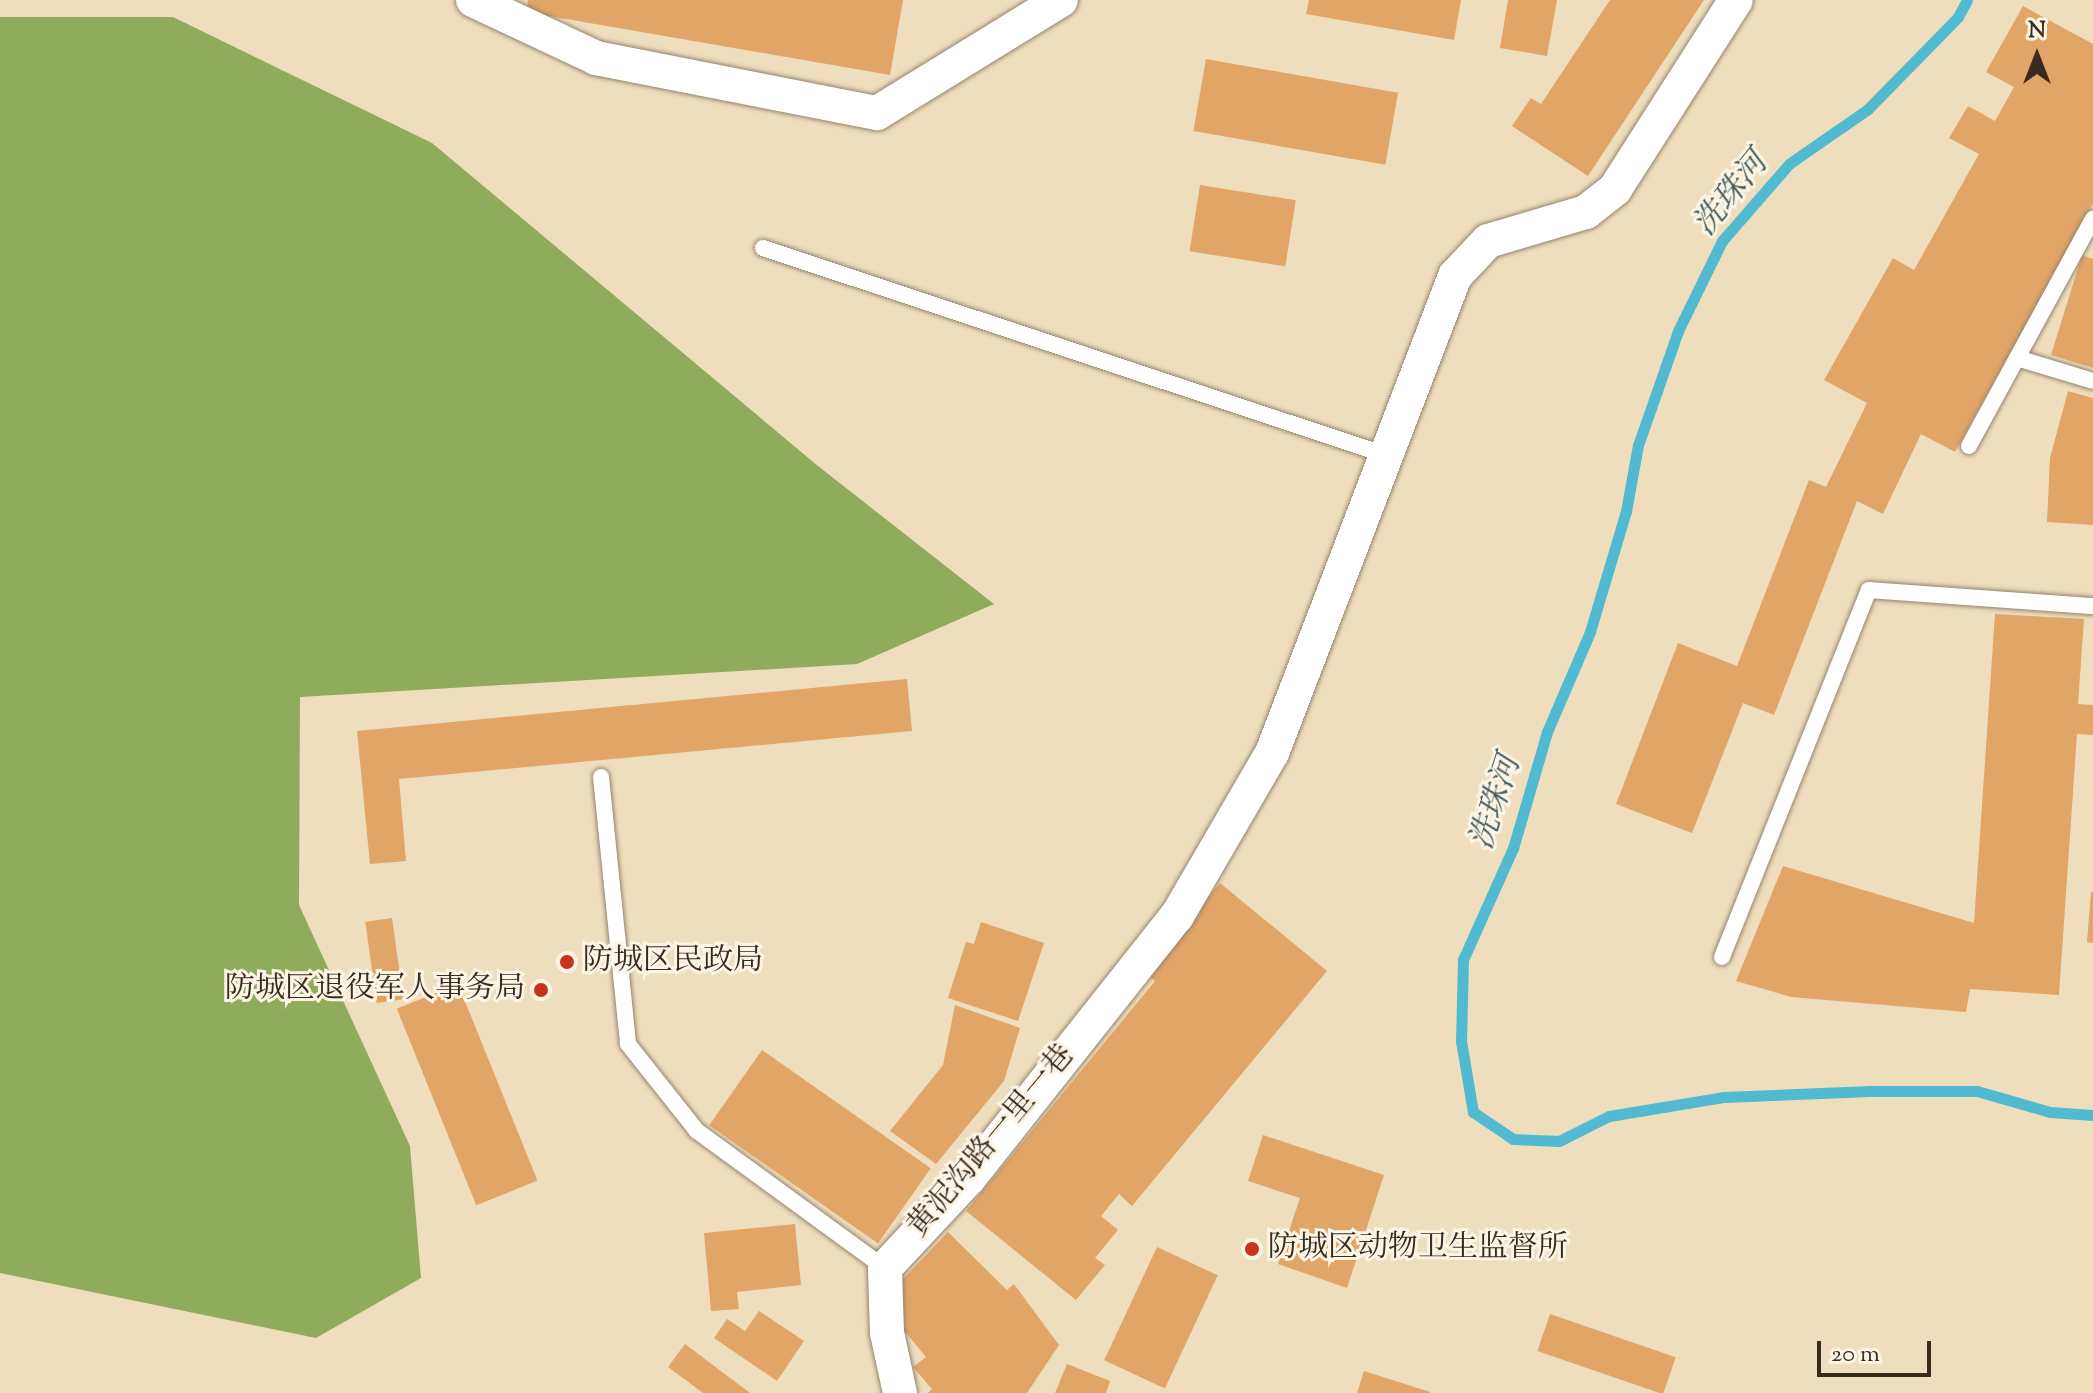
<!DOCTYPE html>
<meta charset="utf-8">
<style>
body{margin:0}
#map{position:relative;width:2093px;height:1393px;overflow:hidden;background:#eedebd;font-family:"Sorts Mill Goudy","Noto Serif SC",serif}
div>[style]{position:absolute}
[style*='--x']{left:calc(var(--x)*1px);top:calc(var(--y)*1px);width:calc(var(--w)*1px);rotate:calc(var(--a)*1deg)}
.forest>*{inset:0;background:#90ab5c}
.stream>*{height:11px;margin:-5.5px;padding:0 5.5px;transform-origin:5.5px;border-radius:5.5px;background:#52bad0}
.building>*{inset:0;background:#e2a568;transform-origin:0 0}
.roads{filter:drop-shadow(0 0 2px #94846e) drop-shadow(0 0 2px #94846e)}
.service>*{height:16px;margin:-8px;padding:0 8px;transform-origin:8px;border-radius:8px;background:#fff}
.minor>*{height:34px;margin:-17px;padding:0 17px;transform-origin:17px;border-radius:17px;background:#fff}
.dots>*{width:22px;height:22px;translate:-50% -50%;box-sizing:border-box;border:4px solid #fcf5e5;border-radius:50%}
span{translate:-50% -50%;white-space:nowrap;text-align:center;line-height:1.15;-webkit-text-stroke:6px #fcf5e5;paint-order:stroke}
.poi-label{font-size:30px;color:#3b2a1e}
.left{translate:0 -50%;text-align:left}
.right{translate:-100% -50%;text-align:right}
.street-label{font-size:30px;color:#3b2a1e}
.water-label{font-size:32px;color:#435c5c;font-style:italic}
.north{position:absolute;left:1997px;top:16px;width:80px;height:80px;-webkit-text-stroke:6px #fcf5e5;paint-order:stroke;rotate:0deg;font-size:22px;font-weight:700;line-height:32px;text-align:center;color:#3b2a1e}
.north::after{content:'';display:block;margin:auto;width:28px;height:36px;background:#3b2a1e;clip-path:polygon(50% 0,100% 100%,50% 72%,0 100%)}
.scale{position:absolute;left:1817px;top:1341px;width:114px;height:36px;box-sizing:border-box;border:4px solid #3b2a1e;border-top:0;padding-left:10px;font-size:24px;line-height:28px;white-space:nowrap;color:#3b2a1e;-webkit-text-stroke:6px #fcf5e5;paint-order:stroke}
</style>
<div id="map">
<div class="forest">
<div style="clip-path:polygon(0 17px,173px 17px,432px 143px,818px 466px,994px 604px,857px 664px,300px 697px,299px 905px,410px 1146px,421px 1278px,316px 1338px,0 1273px)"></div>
</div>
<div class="stream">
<div style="--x:1967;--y:0;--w:19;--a:118"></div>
<div style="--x:1958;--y:17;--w:129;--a:134.4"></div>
<div style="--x:1868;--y:109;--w:96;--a:145.2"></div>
<div style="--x:1789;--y:164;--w:102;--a:131"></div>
<div style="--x:1722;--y:241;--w:100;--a:116.1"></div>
<div style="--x:1678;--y:331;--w:121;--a:109.3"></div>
<div style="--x:1638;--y:445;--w:67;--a:100.3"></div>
<div style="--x:1626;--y:511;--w:126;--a:106.6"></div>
<div style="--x:1590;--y:632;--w:109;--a:113.3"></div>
<div style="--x:1547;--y:732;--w:121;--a:106.3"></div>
<div style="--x:1513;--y:848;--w:123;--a:114.1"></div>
<div style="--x:1463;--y:960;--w:81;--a:91.4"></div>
<div style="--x:1461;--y:1041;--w:72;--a:80.4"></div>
<div style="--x:1473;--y:1112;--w:48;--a:34"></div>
<div style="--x:1513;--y:1139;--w:46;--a:2.5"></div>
<div style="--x:1559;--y:1141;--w:56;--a:-26.6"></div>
<div style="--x:1609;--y:1116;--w:117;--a:-9.4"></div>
<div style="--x:1724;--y:1097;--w:146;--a:-2.4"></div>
<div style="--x:1870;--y:1091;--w:107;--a:0"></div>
<div style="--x:1977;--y:1091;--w:76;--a:16"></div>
<div style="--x:2050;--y:1112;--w:43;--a:4"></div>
</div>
<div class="building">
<div style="clip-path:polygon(528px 0,903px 0,890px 75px,526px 12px)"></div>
<div style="clip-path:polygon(1309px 0,1461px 0,1454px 40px,1306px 14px)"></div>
<div style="clip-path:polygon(1508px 0,1557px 0,1547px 56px,1500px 48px)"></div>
<div style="clip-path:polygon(1610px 0,1704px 0,1588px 176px,1512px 126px,1531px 98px,1541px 104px)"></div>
<div style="clip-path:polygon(2023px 6px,2093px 44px,2093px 204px,1955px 452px,1921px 434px,1883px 514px,1857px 501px,1774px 715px,1743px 703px,1692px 833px,1616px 804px,1678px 643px,1737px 666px,1809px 480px,1826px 487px,1867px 403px,1824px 380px,1893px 258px,1914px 270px,1979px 154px,1949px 138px,1968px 106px,1995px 121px,2014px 87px,1986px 72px)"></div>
<div style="left:1206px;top:59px;width:195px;height:73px;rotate:10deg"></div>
<div style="left:1200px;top:185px;width:97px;height:67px;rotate:9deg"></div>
<div style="clip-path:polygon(2082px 255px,2093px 259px,2093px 368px,2051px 355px)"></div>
<div style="clip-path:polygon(2068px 391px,2093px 398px,2093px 525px,2047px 522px,2050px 458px)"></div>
<div style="clip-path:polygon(1995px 614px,2084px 619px,2078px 704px,2093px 705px,2093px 735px,2077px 734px,2059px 995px,1970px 989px,1966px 1012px,1791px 997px,1736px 981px,1783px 866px,1974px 923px)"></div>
<div style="clip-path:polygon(907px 679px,912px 731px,399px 779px,406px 861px,370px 864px,357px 731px)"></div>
<div style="clip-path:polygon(1220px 883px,1327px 971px,1132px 1206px,1119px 1194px,1101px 1216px,1118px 1230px,1095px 1258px,1105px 1265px,1076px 1300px,966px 1211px,1155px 981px,1145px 973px)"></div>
<div style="clip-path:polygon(2091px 892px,2093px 892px,2093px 943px,2087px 942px)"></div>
<div style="left:392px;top:918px;width:82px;height:27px;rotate:82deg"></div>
<div style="clip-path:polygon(981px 922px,1044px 943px,1018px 1021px,948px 998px,966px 942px,974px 944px)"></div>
<div style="left:458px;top:984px;width:212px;height:66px;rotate:68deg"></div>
<div style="clip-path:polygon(955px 1005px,1020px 1028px,1004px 1081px,936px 1164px,890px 1131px,943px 1065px)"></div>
<div style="left:762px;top:1050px;width:206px;height:92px;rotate:35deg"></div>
<div style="clip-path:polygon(1263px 1135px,1384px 1175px,1347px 1288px,1278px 1264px,1300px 1198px,1248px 1181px)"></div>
<div style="clip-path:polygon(795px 1224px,801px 1285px,737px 1292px,739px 1309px,711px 1311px,704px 1233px)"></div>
<div style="clip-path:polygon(948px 1232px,1007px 1290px,1014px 1284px,1059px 1345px,1027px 1393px,928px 1393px,932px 1389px,913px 1367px,926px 1357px,902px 1328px,893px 1306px,903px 1279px)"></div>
<div style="left:1157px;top:1247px;width:67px;height:125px;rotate:25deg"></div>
<div style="clip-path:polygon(759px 1311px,804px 1341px,777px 1381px,714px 1338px,727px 1319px,745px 1331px)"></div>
<div style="left:1550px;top:1314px;width:133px;height:39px;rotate:19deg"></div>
<div style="clip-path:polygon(685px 1344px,750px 1393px,703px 1393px,668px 1367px)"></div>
<div style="clip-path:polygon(1067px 1364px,1110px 1381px,1106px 1393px,1055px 1393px)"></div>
<div style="clip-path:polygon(1364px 1371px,1430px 1392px,1430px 1393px,1357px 1393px)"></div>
</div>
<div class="roads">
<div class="service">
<div style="--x:763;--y:248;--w:653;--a:18.38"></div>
<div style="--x:2017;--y:358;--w:79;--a:16.8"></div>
<div style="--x:1969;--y:446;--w:259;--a:-61.4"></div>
<div style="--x:601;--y:777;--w:268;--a:84.2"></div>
<div style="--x:628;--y:1044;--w:111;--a:51.6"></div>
<div style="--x:697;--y:1131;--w:233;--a:36.1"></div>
<div style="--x:1722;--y:957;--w:395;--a:-68.2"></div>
<div style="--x:1869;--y:590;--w:225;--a:4.1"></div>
</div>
<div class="minor">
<div style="--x:473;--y:0;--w:136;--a:25.2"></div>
<div style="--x:596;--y:58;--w:286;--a:11.1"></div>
<div style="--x:877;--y:113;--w:216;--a:-31.6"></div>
<div style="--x:900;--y:1393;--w:61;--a:-102.2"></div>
<div style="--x:887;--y:1333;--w:65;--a:-91.8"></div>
<div style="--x:885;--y:1268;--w:123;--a:-47"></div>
<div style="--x:969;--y:1178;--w:335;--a:-51.6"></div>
<div style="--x:1177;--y:916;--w:189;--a:-59.8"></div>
<div style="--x:1272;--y:753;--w:511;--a:-69.01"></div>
<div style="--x:1455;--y:276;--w:48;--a:-46.7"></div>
<div style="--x:1488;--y:241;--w:102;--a:-16.5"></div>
<div style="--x:1586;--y:212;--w:37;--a:-38"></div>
<div style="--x:1615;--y:189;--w:224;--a:-57.4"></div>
</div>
</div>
<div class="dots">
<div style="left:567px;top:962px;background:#c8321e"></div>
<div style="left:541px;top:990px;background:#c8321e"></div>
<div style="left:1252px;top:1249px;background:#c8321e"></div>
</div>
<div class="poi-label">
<span class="left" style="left:583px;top:962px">防城区民政局</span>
<span class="right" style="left:525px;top:990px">防城区退役军人事务局</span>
<span class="left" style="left:1268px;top:1249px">防城区动物卫生监督所</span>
</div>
<div class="street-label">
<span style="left:992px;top:1142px;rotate:-50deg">黄泥沟路一里一巷</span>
</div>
<div class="water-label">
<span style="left:1732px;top:195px;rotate:-51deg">洗珠河</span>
<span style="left:1497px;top:803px;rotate:-72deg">洗珠河</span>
</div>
<div class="north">N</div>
<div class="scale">20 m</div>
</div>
